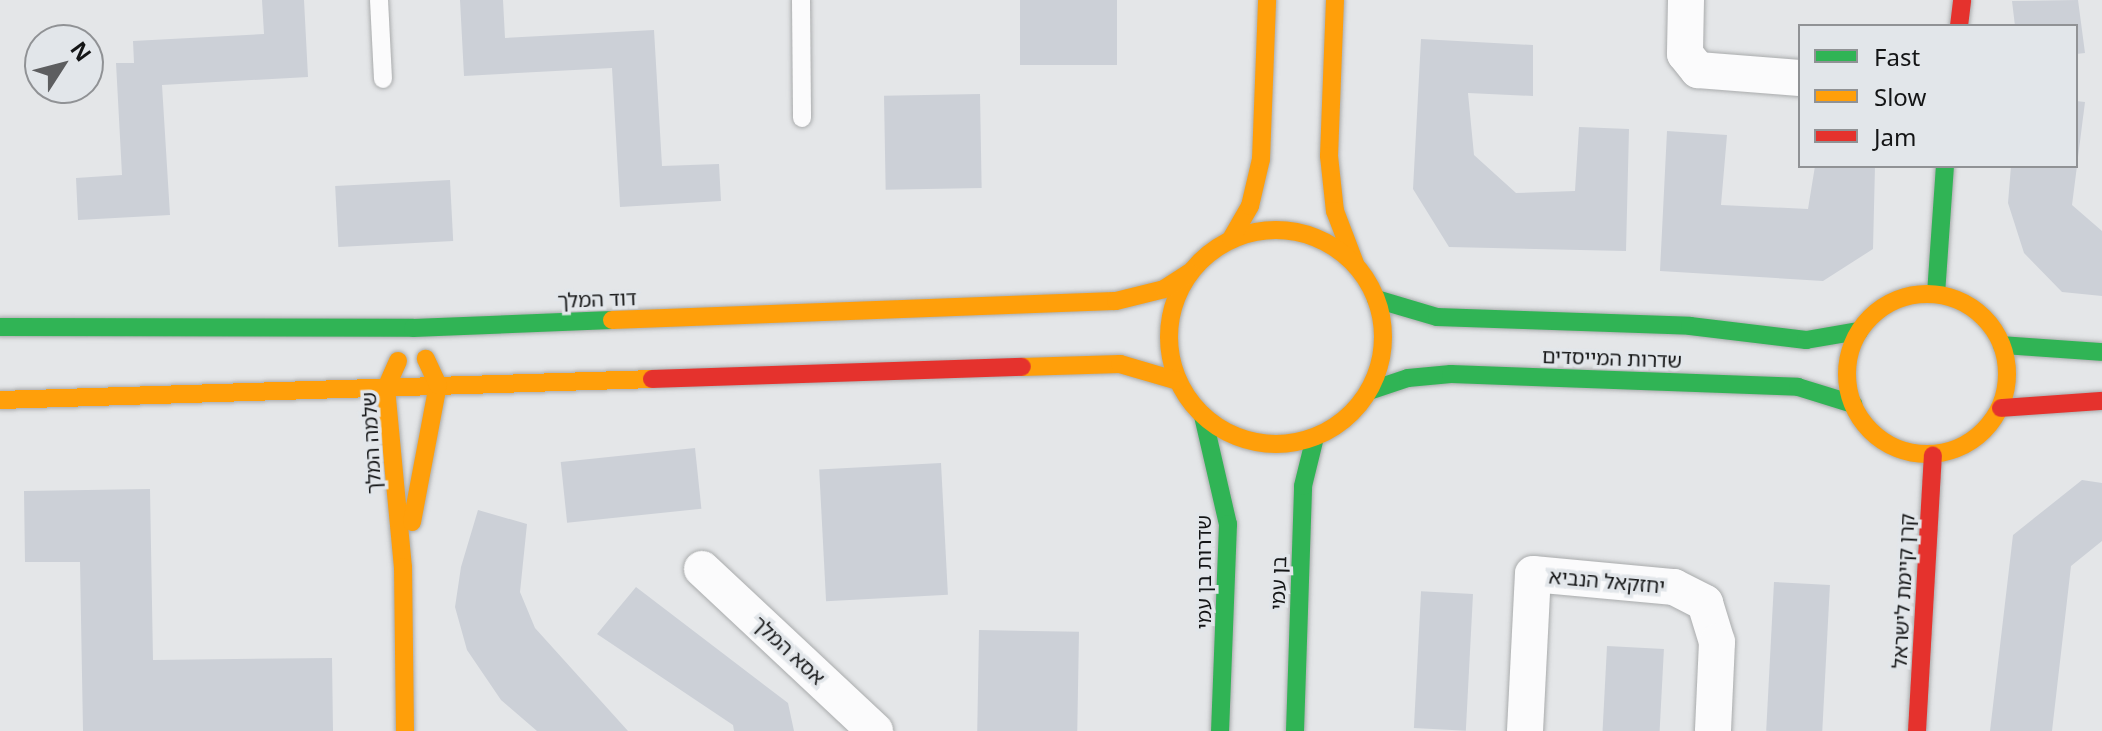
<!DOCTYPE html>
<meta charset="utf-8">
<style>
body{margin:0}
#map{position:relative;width:2102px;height:731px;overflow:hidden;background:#e4e6e8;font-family:"Noto Sans","Noto Sans Hebrew",sans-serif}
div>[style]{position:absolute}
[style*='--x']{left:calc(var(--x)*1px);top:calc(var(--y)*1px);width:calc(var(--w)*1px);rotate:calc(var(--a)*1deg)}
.building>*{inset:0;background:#ccd0d7;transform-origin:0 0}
.roads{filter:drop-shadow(0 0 2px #a9abac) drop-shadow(0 0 2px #a9abac)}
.lane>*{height:18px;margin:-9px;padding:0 9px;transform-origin:9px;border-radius:9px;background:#fbfbfc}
.street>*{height:36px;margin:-18px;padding:0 18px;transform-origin:18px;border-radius:18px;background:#fbfbfc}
.fast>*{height:18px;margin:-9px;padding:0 9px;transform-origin:9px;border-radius:9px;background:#30b455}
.slow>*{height:18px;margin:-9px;padding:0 9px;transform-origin:9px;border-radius:9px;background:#ff9f0a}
.slow>.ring{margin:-9px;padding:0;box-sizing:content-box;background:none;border:18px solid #ff9f0a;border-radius:50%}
.jam>*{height:18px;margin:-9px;padding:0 9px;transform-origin:9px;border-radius:9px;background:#e5322d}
span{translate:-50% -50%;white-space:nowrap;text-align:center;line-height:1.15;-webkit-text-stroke:7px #e2e6ea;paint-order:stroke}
.street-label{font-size:20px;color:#141516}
.legend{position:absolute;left:1798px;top:24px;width:280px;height:144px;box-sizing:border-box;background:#e2e6ea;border:2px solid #909295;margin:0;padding:10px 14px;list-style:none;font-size:24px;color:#141516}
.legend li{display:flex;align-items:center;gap:16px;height:40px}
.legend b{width:40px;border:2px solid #909295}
.north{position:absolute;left:24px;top:24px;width:80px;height:80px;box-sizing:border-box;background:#e2e6ea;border:2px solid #909295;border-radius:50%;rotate:54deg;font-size:22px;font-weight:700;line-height:32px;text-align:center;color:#141516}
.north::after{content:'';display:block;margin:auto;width:28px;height:36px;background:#5d5e60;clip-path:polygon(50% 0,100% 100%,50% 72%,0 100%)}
</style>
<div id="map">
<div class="building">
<div style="clip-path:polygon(262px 0,304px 0,308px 77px,162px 85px,170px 215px,78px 220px,76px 178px,122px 175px,116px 63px,134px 63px,133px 41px,264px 34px)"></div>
<div style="clip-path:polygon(460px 0,503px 0,505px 38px,654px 30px,662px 166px,719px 164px,721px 201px,620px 207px,612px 68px,464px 76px)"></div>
<div style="left:1020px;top:0;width:97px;height:65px"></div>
<div style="clip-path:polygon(2078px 0,2085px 53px,2076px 54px,2076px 26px,2015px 26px,2012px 1px)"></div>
<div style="clip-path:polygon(1421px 39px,1533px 45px,1533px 96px,1468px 93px,1474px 155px,1516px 193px,1575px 191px,1579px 127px,1629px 129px,1626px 251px,1449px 247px,1413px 189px)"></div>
<div style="left:980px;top:94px;width:94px;height:96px;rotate:89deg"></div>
<div style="clip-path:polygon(2076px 101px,2085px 102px,2078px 157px,2076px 157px)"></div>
<div style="clip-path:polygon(1667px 131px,1727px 135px,1721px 205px,1808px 209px,1815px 166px,1875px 166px,1873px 249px,1823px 281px,1660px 271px)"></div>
<div style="clip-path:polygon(2011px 166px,2077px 166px,2072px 205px,2102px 231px,2102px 296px,2062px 292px,2024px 253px,2008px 203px)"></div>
<div style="left:450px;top:180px;width:61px;height:115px;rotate:87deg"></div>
<div style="left:695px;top:448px;width:61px;height:135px;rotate:84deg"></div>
<div style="left:941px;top:463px;width:132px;height:122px;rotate:87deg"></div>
<div style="clip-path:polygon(2082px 480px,2102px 483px,2102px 541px,2071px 566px,2052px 731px,1990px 731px,2013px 535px)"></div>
<div style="clip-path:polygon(150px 489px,153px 660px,332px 658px,333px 731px,83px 731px,80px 562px,25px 562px,24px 491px)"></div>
<div style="clip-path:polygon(478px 510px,527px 524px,520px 592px,535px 628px,628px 731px,537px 731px,501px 700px,467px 650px,455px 607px,461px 567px)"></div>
<div style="left:1774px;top:582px;width:56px;height:149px;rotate:3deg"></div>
<div style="clip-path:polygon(636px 587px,788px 703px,794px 731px,734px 731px,733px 725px,597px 634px)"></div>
<div style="left:1473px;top:594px;width:137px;height:52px;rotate:93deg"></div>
<div style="left:979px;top:630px;width:100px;height:101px;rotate:1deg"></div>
<div style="left:1607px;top:646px;width:57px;height:85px;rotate:3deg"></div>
</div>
<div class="roads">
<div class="lane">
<div style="--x:379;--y:0;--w:79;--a:87.1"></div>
<div style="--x:801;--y:0;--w:118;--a:89.5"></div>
</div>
<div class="street">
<div style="--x:1686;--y:0;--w:54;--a:91.1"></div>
<div style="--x:1685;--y:54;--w:21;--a:51"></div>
<div style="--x:1698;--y:70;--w:102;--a:4.5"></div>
<div style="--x:702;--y:569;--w:237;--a:43.1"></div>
<div style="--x:1525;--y:731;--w:157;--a:-87.1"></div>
<div style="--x:1533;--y:574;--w:142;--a:5.3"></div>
<div style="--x:1674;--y:587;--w:35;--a:27"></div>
<div style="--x:1705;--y:603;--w:41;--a:72.9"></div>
<div style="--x:1717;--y:642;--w:89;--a:92.6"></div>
</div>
<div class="fast">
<div style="--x:1936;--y:294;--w:128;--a:-86"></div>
<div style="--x:1376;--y:299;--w:64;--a:16.4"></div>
<div style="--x:1437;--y:317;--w:253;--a:2"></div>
<div style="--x:1690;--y:326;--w:117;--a:6.9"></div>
<div style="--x:1806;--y:340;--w:54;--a:-9.6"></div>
<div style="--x:0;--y:327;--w:413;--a:0.1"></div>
<div style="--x:413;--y:328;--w:199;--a:-2.3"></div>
<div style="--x:2002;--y:345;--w:100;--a:4"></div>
<div style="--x:1369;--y:391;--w:41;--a:-18.4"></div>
<div style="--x:1408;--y:378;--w:43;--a:-5.3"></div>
<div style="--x:1451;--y:374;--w:347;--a:2.1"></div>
<div style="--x:1798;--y:387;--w:58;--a:17.2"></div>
<div style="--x:1203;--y:416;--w:111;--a:77"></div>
<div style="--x:1228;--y:524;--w:207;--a:92.2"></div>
<div style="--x:1295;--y:731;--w:245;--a:-88.1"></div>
<div style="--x:1303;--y:486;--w:50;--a:-76.2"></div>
</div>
<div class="slow">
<div style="--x:1335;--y:0;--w:156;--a:92.2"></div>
<div style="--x:1329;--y:156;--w:55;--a:83.8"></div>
<div style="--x:1335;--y:211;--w:59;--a:69.1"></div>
<div class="ring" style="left:1169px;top:230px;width:196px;height:196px"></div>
<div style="--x:1231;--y:239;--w:38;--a:-60"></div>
<div style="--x:1250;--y:206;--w:48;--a:-76.8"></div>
<div style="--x:1261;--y:159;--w:159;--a:-87.8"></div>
<div class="ring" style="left:1847px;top:294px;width:142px;height:142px"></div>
<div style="--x:612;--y:320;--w:504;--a:-2.16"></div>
<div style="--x:1116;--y:301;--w:49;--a:-14"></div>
<div style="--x:1164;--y:289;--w:30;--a:-33"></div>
<div style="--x:398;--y:361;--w:30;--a:114"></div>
<div style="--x:386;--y:388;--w:180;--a:84.6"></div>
<div style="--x:403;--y:567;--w:164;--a:89.3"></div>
<div style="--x:1022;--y:367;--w:98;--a:-1.8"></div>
<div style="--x:1120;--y:364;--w:60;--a:16.3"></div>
<div style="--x:0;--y:400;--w:652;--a:-1.84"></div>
<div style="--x:412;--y:522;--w:139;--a:-79.3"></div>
<div style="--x:438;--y:385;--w:29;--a:-115"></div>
</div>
<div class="jam">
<div style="--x:1959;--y:26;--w:26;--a:-83"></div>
<div style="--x:652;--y:379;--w:370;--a:-1.9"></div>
<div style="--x:2001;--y:408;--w:101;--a:-4"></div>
<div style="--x:1917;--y:731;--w:276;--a:-86.7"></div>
</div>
</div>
<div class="street-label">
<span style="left:597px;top:299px;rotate:-2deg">דוד המלך</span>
<span style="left:1612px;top:358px;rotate:2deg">שדרות המייסדים</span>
<span style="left:371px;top:443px;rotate:-93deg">שלמה המלך</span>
<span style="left:1203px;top:572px;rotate:-90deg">שדרות בן עמי</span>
<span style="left:1607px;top:581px;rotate:5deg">יחזקאל הנביא</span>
<span style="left:1278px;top:583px;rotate:-88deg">בן עמי</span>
<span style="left:1903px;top:591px;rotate:-87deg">קרן קיימת לישראל</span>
<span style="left:789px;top:650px;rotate:43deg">אסא המלך</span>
</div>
<ul class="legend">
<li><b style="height:10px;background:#30b455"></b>Fast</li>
<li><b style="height:10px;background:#ff9f0a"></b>Slow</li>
<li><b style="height:10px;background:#e5322d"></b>Jam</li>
</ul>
<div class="north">N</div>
</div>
